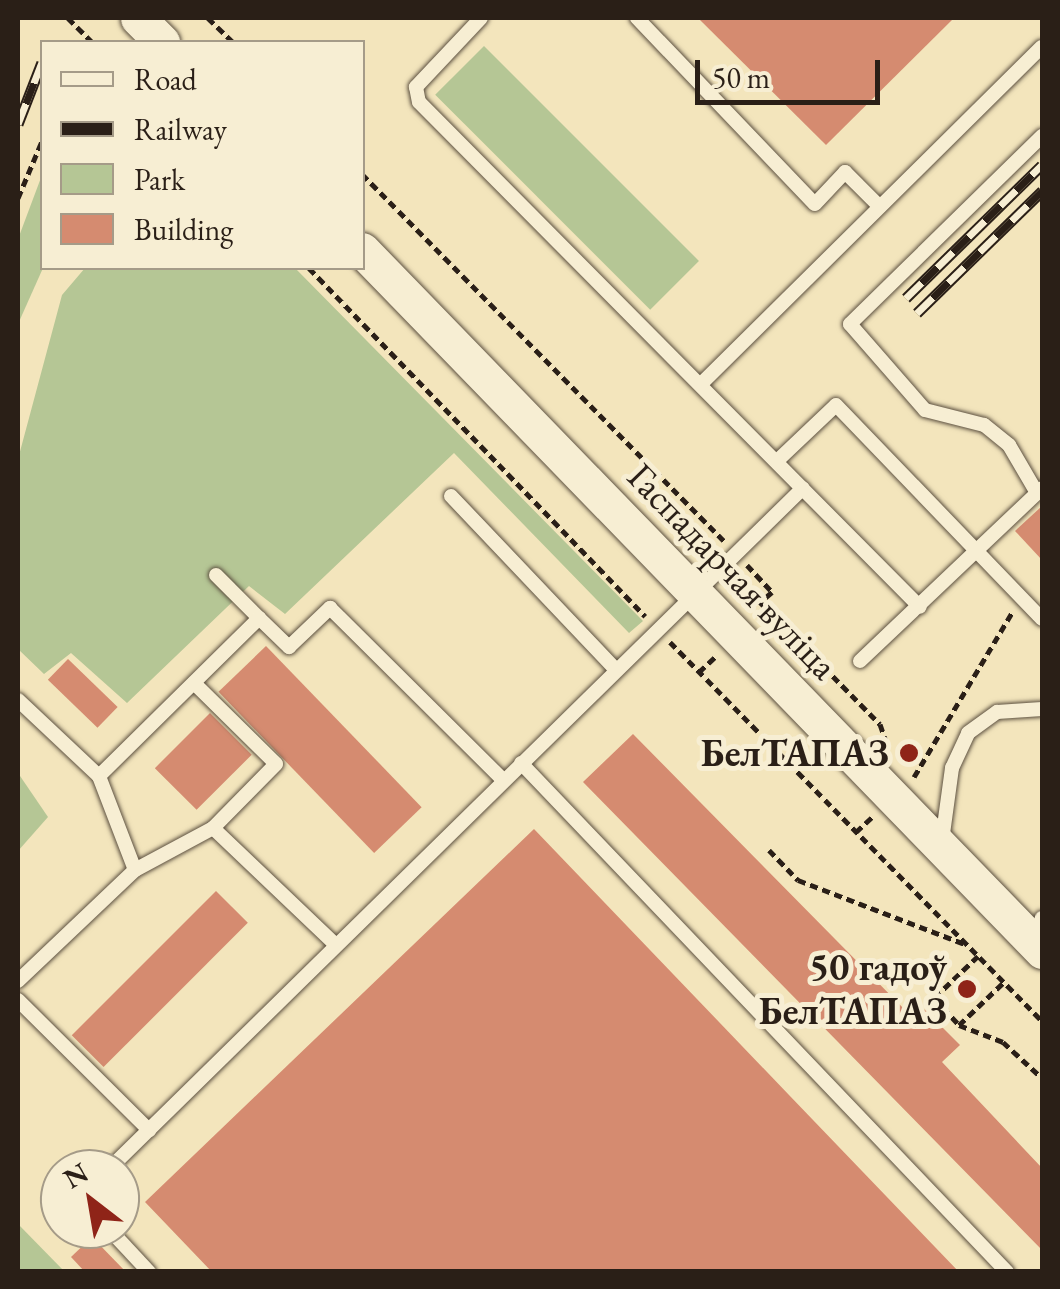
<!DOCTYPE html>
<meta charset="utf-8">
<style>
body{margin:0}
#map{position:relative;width:1060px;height:1289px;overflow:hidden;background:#f3e5bc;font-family:"EB Garamond",serif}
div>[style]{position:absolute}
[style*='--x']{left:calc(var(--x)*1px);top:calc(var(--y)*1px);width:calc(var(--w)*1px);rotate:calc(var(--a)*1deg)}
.green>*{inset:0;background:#b5c695;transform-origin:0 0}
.building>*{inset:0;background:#d58b70;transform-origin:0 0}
.path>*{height:5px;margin-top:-2.5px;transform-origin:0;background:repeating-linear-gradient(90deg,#2a1f17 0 8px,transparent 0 13px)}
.roads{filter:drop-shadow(0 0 2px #5c5040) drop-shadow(0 0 2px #5c5040)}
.service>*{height:14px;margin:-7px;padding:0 7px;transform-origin:7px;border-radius:7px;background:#f7eed3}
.tertiary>*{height:35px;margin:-17.5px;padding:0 17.5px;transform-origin:17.5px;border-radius:17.5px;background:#f7eed3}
.rail>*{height:11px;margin-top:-5.5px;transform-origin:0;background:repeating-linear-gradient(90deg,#f7eed3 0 22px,#2a1f17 0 44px);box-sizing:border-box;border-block:2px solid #2a1f17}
.dots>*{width:28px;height:28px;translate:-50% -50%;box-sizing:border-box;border:5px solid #f7eed3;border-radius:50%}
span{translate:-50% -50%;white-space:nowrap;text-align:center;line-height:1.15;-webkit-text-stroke:10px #f7eed3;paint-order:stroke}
.street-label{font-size:38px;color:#2a1f17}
.poi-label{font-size:38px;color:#2a1f17;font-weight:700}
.right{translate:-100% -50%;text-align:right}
.frame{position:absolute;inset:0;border:20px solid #2a1f17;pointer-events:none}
.legend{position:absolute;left:40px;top:40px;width:325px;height:230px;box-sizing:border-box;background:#f7eed3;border:2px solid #a59b88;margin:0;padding:12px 18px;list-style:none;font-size:30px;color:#2a1f17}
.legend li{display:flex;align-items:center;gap:20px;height:50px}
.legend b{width:50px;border:2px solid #a59b88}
.north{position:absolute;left:40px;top:1149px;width:100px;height:100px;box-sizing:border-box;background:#f7eed3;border:2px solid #a59b88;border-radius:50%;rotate:329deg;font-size:28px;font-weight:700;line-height:40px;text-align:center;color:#2a1f17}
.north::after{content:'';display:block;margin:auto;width:35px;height:45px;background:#8f2418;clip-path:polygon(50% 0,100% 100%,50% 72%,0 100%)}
.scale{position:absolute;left:695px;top:60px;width:185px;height:45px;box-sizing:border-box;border:5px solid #2a1f17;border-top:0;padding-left:12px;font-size:30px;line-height:35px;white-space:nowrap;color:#2a1f17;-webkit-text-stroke:8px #f7eed3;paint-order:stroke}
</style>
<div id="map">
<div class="green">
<div style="left:484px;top:46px;width:304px;height:69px;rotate:45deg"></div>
<div style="clip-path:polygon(42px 175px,43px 268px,18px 324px,18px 239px)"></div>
<div style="clip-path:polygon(85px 268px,295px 268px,643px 621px,629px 633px,454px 453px,285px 614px,249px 586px,127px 703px,71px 653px,44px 674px,18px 649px,18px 459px,62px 295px)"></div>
<div style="clip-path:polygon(18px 773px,48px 817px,18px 851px)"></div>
<div style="clip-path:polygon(18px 1224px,64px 1271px,18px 1271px)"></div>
</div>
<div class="building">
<div style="clip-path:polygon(698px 18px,954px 18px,826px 145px)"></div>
<div style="clip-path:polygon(1042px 506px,1042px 560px,1015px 531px)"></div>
<div style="left:266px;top:646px;width:224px;height:66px;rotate:46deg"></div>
<div style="left:68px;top:659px;width:69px;height:29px;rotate:44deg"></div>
<div style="left:210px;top:713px;width:59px;height:78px;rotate:45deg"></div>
<div style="clip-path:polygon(633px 734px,908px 1013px,918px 1003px,960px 1045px,942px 1062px,1042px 1168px,1042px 1250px,583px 782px)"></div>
<div style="clip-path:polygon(534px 829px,789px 1095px,959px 1272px,212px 1272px,145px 1202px)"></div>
<div style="left:216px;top:891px;width:45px;height:204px;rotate:45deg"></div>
<div style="clip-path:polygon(92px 1237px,126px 1272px,85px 1272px,71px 1257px)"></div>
</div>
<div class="path">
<div style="--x:68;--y:18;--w:34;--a:45"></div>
<div style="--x:208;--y:18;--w:35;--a:44"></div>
<div style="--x:362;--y:174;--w:517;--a:45.39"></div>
<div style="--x:18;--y:198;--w:62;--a:-67.2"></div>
<div style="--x:309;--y:268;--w:484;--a:46"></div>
<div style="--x:747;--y:565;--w:37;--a:47"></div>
<div style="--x:772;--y:592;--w:16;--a:140"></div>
<div style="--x:760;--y:602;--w:171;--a:45.5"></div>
<div style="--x:880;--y:724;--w:24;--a:71"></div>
<div style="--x:670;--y:642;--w:531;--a:45.53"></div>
<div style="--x:699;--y:672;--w:25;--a:-43"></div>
<div style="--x:914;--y:777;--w:193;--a:-59.2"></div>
<div style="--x:856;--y:832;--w:22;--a:-43"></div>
<div style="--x:769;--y:850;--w:42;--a:46"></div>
<div style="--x:798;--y:880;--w:179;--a:21"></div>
<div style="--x:978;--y:956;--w:61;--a:136.3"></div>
<div style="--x:934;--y:998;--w:37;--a:47"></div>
<div style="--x:959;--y:1025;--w:47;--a:21.1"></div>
<div style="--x:1003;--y:1042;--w:53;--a:42.7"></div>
<div style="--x:959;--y:1025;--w:62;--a:-43.7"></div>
</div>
<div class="roads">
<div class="service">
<div style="--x:481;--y:18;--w:95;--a:133.3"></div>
<div style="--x:416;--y:87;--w:15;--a:79"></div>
<div style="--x:419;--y:102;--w:711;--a:45.23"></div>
<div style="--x:637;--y:18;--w:257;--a:46.3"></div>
<div style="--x:815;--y:204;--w:44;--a:-46.8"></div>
<div style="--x:845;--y:172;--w:49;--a:45"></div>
<div style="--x:701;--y:384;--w:479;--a:-44.7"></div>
<div style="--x:777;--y:461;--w:81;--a:-43.5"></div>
<div style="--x:836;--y:405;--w:297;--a:46.1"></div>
<div style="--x:1037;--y:493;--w:56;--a:-120.3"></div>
<div style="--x:1009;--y:445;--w:32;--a:-141"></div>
<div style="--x:984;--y:425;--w:61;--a:-165.7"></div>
<div style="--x:925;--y:410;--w:114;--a:-131.1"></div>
<div style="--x:850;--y:324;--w:269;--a:-44.4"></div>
<div style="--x:451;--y:496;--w:238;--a:46.5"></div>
<div style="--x:216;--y:575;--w:61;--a:45"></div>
<div style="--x:860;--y:661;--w:251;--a:-43.5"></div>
<div style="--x:194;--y:683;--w:115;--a:44.6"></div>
<div style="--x:276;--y:764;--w:90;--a:134.5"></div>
<div style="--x:18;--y:700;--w:111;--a:43.2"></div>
<div style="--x:521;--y:763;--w:704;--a:46.32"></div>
<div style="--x:942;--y:841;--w:74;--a:-82.2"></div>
<div style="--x:952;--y:768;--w:38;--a:-65"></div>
<div style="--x:968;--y:733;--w:36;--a:-36"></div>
<div style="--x:997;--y:712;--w:45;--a:-3.8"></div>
<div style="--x:135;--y:870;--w:89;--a:-28.3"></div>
<div style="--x:213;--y:828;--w:170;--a:43.6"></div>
<div style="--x:1035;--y:942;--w:25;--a:-74"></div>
<div style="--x:18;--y:981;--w:161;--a:-43.5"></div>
<div style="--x:135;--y:870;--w:101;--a:-111"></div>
<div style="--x:99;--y:776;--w:225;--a:-44.6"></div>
<div style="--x:259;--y:618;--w:42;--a:44"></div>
<div style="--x:289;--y:647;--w:57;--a:-43.6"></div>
<div style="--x:330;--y:608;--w:244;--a:44.8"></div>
<div style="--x:18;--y:1000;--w:185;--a:44.8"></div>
<div style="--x:109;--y:1169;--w:972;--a:-44.46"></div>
<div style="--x:109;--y:1229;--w:59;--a:47.1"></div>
</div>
<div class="tertiary">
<div style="--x:138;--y:18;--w:34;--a:45"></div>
<div style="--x:362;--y:250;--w:977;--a:45.87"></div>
</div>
</div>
<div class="rail">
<div style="--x:18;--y:124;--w:66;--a:-68.8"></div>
<div style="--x:906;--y:298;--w:190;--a:-44.4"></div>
<div style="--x:917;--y:313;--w:175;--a:-44.3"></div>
</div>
<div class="dots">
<div style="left:909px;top:753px;background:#8f2418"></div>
<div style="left:967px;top:989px;background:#8f2418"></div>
</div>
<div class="street-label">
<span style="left:733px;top:571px;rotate:46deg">Гаспадарчая вуліца</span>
</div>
<div class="poi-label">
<span class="right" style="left:889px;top:753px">БелТАПАЗ</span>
<span class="right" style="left:947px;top:989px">50 гадоў<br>БелТАПАЗ</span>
</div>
<div class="frame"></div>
<ul class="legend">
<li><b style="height:12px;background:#f7eed3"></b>Road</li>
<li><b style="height:12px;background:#2a1f17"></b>Railway</li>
<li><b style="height:28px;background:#b5c695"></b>Park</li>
<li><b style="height:28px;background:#d58b70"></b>Building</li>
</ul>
<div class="north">N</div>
<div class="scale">50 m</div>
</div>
